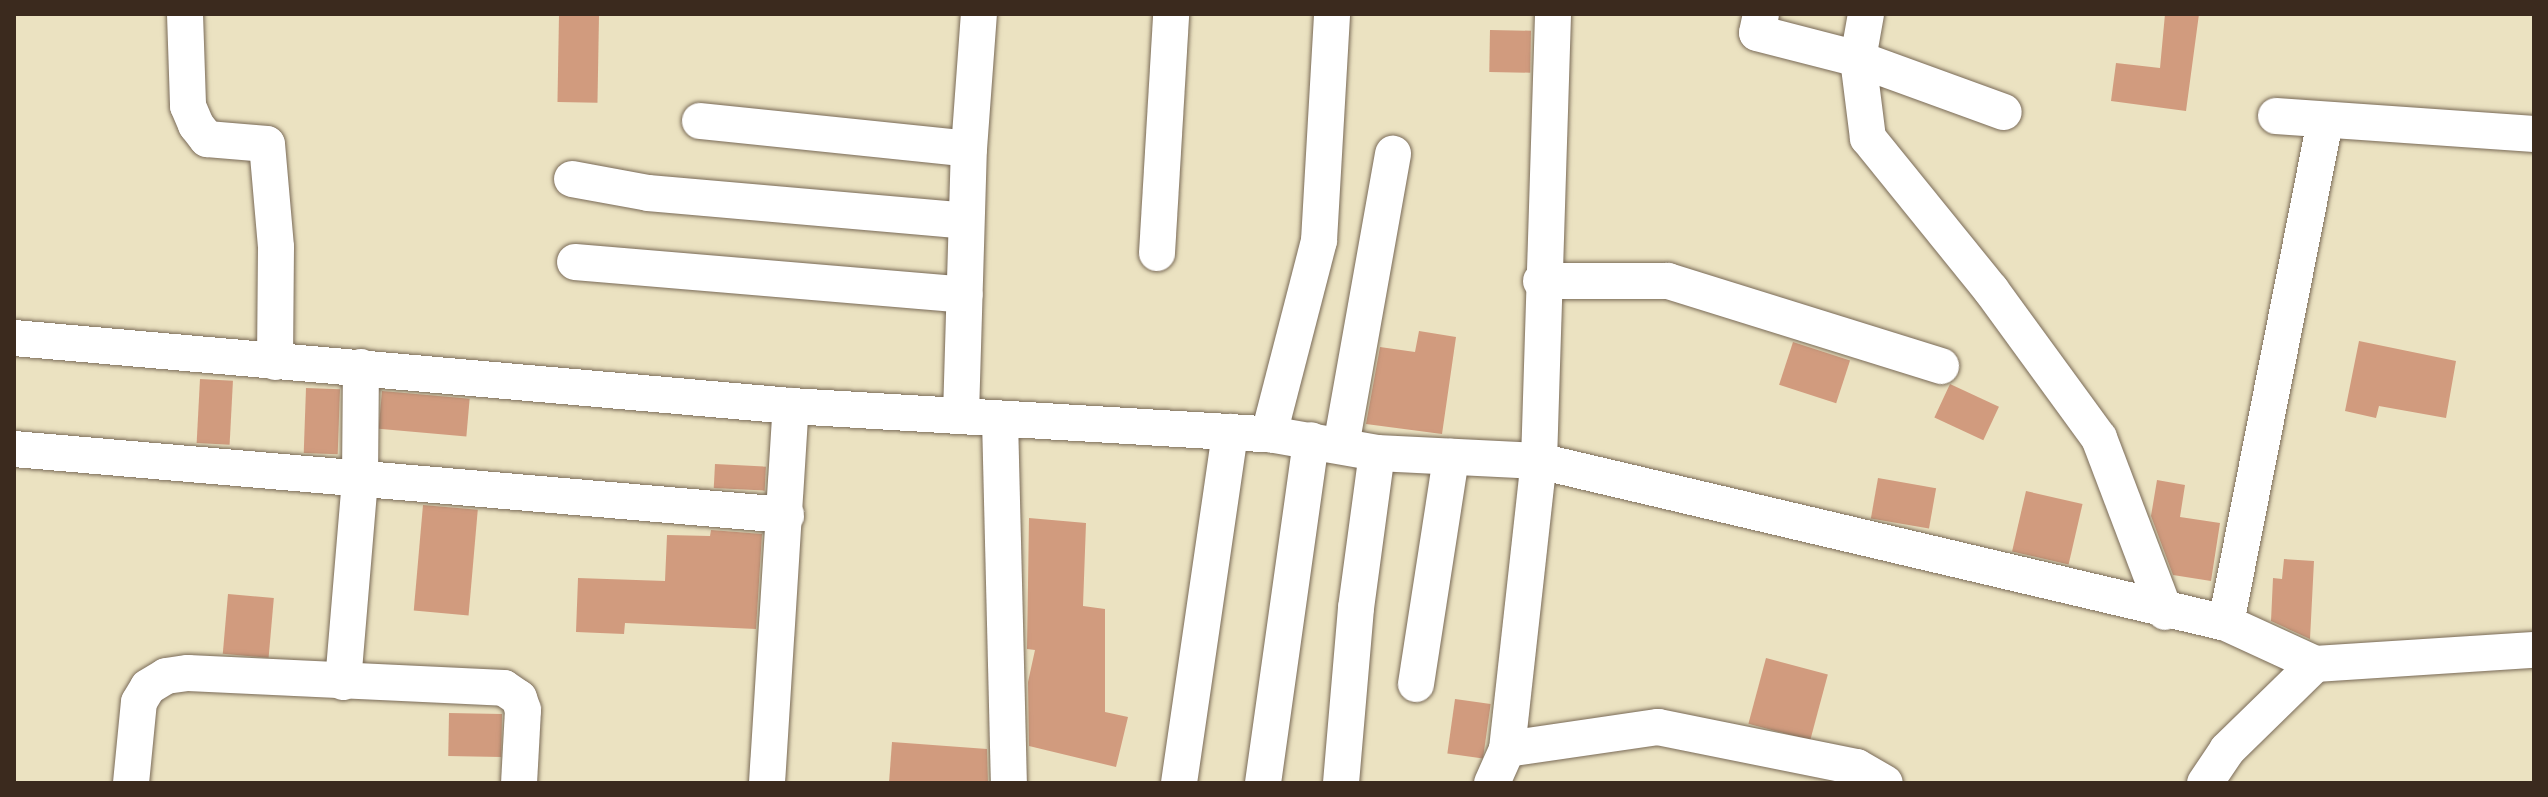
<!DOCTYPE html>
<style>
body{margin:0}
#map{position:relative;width:2548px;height:797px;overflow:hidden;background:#ebe2c1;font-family:"Comic Neue",sans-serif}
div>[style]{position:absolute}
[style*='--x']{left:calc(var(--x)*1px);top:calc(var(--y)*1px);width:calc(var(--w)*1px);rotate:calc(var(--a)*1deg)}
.building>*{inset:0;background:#d19b7e;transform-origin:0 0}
.roads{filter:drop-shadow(0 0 2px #796a57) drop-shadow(0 0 2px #796a57)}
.minor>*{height:36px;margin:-18px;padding:0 18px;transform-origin:18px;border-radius:18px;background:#fff}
span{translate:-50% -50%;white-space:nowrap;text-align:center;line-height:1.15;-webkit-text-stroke:8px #fdfcf7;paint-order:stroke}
.frame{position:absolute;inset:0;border:16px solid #3b2a1e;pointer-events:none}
</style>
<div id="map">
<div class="building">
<div style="clip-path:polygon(2165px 14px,2199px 14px,2186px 111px,2111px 101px,2116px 63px,2160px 68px)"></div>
<div style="left:559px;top:15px;width:40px;height:87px;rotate:1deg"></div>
<div style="left:1490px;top:30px;width:41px;height:42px;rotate:1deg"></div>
<div style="clip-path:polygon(1419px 331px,1456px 337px,1442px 434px,1366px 424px,1380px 347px,1415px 352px)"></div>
<div style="clip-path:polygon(2359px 341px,2456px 361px,2446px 418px,2379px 406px,2376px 418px,2345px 411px)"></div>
<div style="left:1793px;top:342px;width:60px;height:45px;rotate:18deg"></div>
<div style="left:200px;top:379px;width:33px;height:64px;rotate:3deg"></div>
<div style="left:1950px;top:384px;width:54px;height:37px;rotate:25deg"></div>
<div style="left:306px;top:388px;width:34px;height:65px;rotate:2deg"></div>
<div style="left:382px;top:391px;width:88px;height:38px;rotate:5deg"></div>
<div style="left:715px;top:464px;width:51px;height:24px;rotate:3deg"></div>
<div style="left:1878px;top:478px;width:59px;height:41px;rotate:10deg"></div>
<div style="clip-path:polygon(2157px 480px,2185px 485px,2180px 517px,2220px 523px,2211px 581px,2173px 575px,2151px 516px)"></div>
<div style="left:2026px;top:491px;width:58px;height:62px;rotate:13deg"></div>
<div style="left:423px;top:505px;width:55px;height:106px;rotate:5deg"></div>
<div style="clip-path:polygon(1029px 518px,1086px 523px,1083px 606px,1105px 609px,1105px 712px,1128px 717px,1116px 767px,1029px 746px,1028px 682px,1035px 650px,1027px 649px)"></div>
<div style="clip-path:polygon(711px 530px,762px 534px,756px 629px,625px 623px,624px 634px,576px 632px,578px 578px,665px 581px,667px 535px,710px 536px)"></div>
<div style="clip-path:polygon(2284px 559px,2314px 561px,2310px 639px,2271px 621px,2273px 578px,2282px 579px)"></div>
<div style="left:228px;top:594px;width:46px;height:60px;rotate:5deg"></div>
<div style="left:1766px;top:658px;width:64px;height:68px;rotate:15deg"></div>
<div style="left:1455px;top:699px;width:36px;height:55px;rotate:8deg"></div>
<div style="left:449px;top:713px;width:53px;height:43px;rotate:1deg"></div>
<div style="clip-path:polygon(892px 742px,987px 749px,988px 783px,889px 783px)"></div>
</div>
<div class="roads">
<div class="minor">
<div style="--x:185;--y:14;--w:92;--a:88.1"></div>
<div style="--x:188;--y:106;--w:21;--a:67"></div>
<div style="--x:196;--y:125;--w:18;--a:52"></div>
<div style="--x:207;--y:139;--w:60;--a:4.8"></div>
<div style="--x:267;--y:144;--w:103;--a:85"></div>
<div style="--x:276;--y:247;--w:115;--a:90.5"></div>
<div style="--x:1761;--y:14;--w:19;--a:102"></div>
<div style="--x:1757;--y:33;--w:104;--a:14.4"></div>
<div style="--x:1858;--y:59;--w:155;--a:20"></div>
<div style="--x:1866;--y:14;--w:46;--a:100.1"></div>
<div style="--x:1858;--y:59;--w:80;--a:82.8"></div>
<div style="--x:1868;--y:138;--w:196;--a:51"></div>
<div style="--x:1991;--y:290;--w:183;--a:53.9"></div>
<div style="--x:2099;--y:438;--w:186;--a:69.2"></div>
<div style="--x:2276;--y:116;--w:259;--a:4"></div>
<div style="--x:700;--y:121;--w:270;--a:5.9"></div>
<div style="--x:572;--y:179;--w:77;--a:10.4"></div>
<div style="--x:648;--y:193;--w:319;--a:5"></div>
<div style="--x:1157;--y:253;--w:239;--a:-86.6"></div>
<div style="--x:575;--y:262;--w:391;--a:4.8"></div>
<div style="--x:1541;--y:281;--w:127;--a:0"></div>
<div style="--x:1668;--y:281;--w:286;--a:17.3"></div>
<div style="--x:14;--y:338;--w:780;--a:5"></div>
<div style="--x:791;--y:406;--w:479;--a:3.4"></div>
<div style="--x:1269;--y:434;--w:110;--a:10"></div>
<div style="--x:1377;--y:453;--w:162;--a:2.8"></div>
<div style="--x:1539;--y:461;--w:706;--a:13.27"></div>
<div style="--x:2226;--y:623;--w:98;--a:24.7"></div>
<div style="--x:2315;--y:664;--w:219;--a:-3.7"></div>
<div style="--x:961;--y:415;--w:266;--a:-88.3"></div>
<div style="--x:969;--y:149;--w:135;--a:-85.8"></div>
<div style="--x:1000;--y:419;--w:364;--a:88.6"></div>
<div style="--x:1269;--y:434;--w:199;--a:-75.5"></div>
<div style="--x:1319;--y:241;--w:227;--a:-86.7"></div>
<div style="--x:1341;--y:446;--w:297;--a:-79.9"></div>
<div style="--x:14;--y:449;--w:775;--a:4.89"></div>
<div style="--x:2226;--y:623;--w:512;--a:-78.84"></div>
<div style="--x:343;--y:682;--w:205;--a:-85.2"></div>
<div style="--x:360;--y:478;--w:111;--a:-89.5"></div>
<div style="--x:1416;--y:684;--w:230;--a:-81.2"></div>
<div style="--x:1507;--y:749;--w:153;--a:-8.3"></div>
<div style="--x:1658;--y:727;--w:203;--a:11.4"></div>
<div style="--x:1857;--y:767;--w:32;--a:30"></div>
<div style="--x:131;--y:783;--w:81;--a:-84.4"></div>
<div style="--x:139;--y:702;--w:17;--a:-59"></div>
<div style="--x:148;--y:687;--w:21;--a:-31"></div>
<div style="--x:166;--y:676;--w:22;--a:-8"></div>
<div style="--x:188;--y:673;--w:316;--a:2.7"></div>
<div style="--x:504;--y:688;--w:18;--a:34"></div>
<div style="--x:519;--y:698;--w:13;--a:72"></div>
<div style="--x:523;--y:710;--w:73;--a:93.1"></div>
<div style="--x:767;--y:783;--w:378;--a:-86.4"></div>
<div style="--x:1179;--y:783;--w:355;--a:-81.7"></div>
<div style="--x:1263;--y:783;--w:346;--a:-82"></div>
<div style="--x:1341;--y:783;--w:176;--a:-85.1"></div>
<div style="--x:1356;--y:608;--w:156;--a:-82.3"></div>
<div style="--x:1492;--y:783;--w:37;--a:-66"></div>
<div style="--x:1507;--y:749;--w:290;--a:-83.7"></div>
<div style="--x:1539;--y:461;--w:447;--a:-88.2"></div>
<div style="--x:2205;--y:783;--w:40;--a:-56"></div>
<div style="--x:2227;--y:750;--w:123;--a:-44.3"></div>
</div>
</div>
<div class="frame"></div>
</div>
